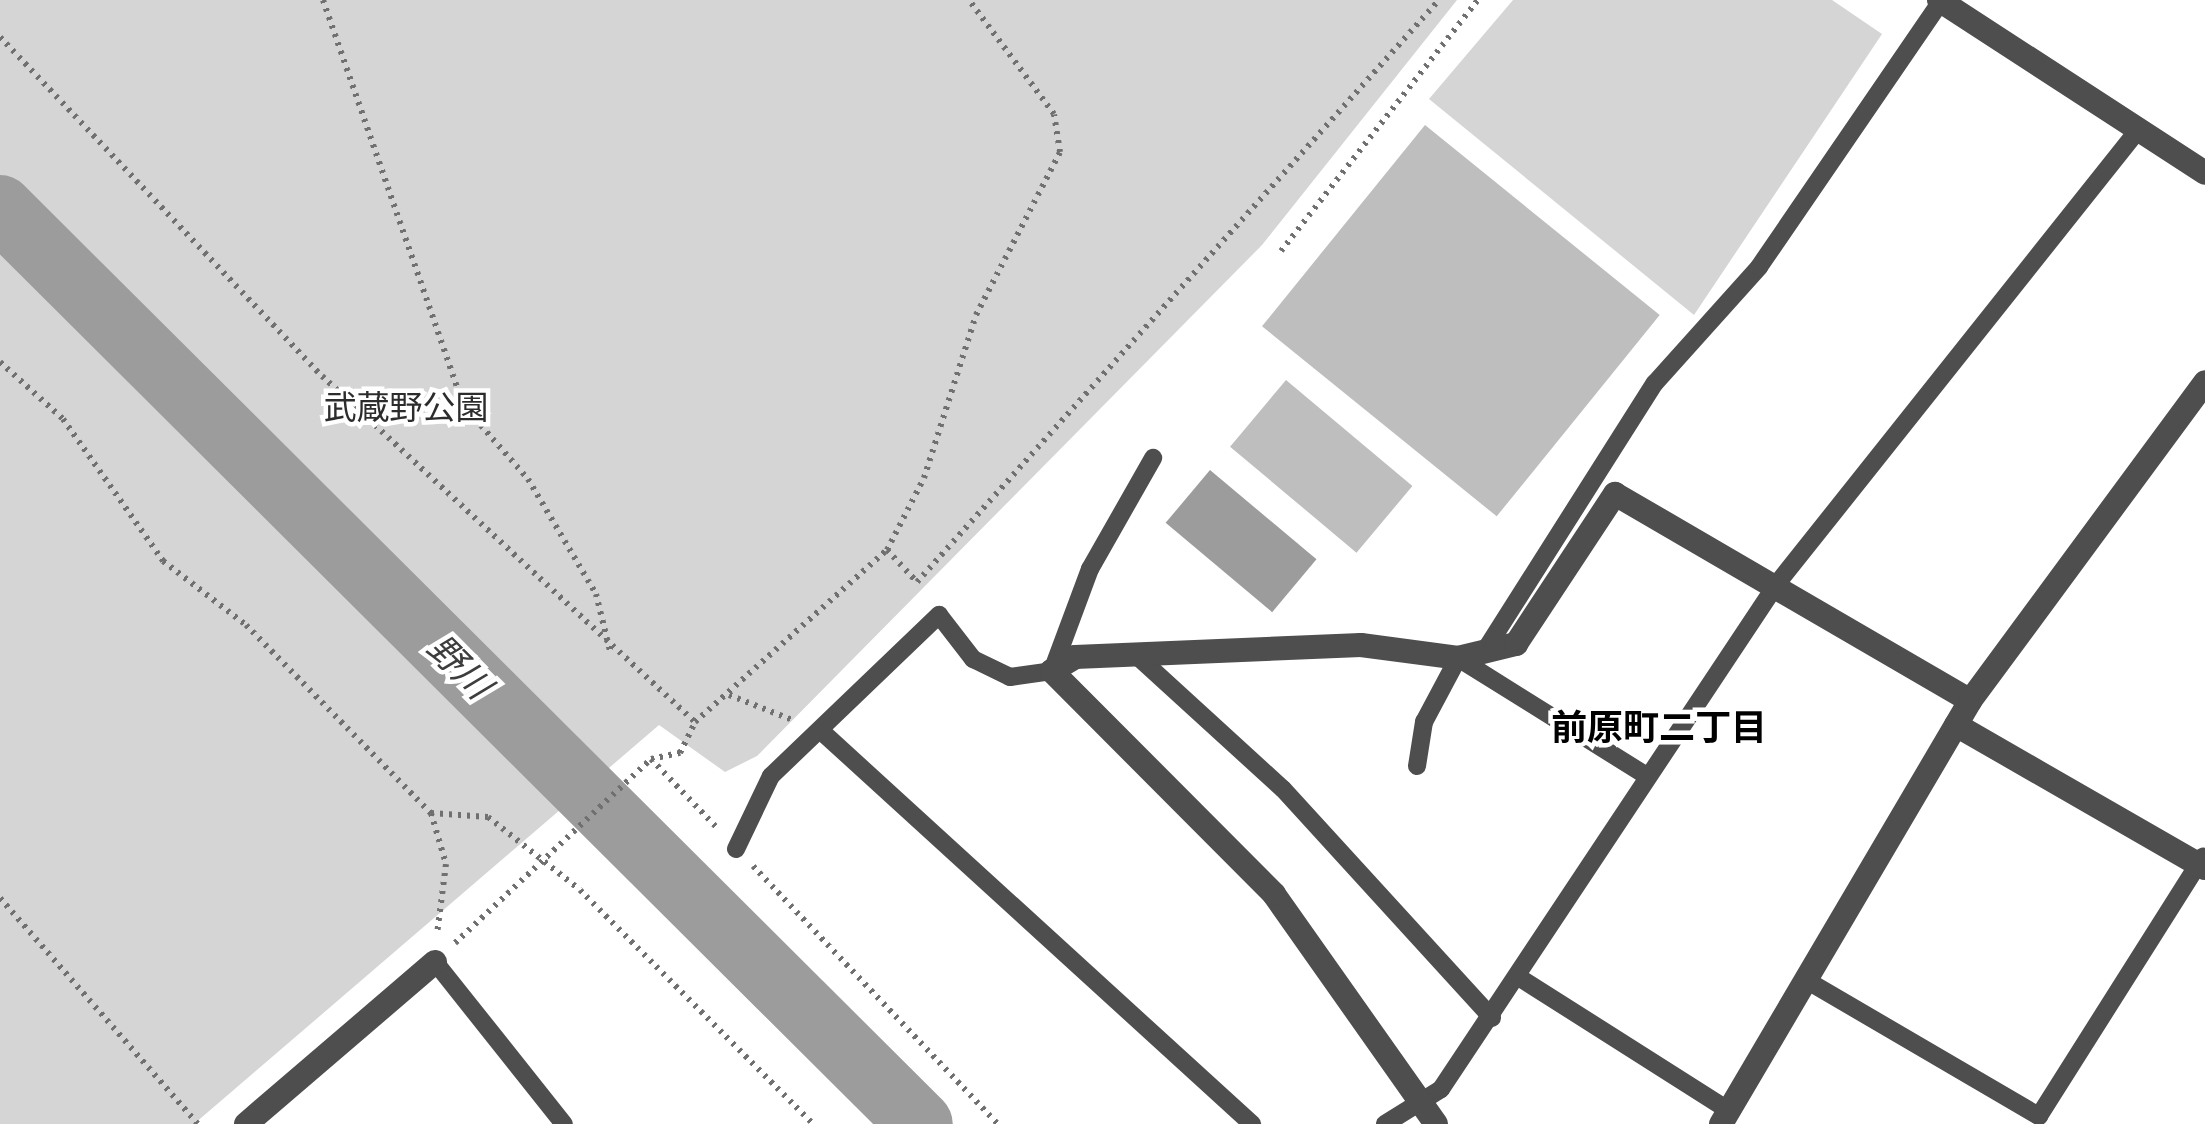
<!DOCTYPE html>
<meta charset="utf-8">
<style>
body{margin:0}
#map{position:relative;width:2205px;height:1124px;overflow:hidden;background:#fff;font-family:Quicksand,"Noto Sans JP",sans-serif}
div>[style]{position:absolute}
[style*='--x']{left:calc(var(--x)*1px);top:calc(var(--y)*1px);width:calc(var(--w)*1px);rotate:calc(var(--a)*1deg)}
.green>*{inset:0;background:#d5d5d5}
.water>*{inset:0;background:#9c9c9c;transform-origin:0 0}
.river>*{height:66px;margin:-33px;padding:0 33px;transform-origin:33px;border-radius:33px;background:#9c9c9c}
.building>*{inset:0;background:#bebebe;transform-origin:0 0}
.path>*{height:6px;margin-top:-3px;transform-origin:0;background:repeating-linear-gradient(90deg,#707070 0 3px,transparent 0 9px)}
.lane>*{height:18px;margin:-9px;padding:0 9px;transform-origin:9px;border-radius:9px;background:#4e4e4e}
.street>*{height:24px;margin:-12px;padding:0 12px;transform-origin:12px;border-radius:12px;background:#4e4e4e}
span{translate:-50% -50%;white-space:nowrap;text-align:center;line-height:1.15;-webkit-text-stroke:9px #fff;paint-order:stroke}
.park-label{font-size:33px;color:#2c2c2c}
.water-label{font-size:36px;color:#3d3d3d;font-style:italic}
.neighbourhood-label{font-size:36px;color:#000;font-weight:700}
</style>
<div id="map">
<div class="green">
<div style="clip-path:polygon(0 0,1457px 0,1262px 245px,757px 756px,725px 772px,659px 725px,194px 1124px,0 1124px)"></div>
<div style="clip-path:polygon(1513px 0,1832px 0,1882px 34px,1694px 315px,1429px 99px)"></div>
</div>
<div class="water">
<div style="left:1210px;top:470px;width:139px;height:69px;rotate:40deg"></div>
</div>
<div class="river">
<div style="--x:0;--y:208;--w:1298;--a:44.88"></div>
</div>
<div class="building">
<div style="left:1425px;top:125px;width:302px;height:259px;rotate:39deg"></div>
<div style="left:1286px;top:380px;width:165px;height:87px;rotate:40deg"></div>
</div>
<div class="path">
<div style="--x:323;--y:0;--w:429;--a:70.9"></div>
<div style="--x:463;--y:405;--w:98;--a:48.7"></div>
<div style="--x:528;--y:479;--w:134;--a:59.4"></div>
<div style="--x:596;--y:594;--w:59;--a:76.2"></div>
<div style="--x:0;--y:37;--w:468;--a:46.5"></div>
<div style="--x:322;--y:376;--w:509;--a:42.85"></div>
<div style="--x:1281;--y:251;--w:319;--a:-51.9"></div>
<div style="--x:0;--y:362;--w:85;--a:42.1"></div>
<div style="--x:63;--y:419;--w:174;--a:54.8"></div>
<div style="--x:163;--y:561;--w:105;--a:37.6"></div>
<div style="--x:246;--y:625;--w:264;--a:45.5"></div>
<div style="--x:431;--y:813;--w:53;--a:73.6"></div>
<div style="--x:446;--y:864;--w:71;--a:97.3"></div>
<div style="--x:887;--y:550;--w:81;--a:-62.8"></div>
<div style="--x:924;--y:478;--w:171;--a:-72.3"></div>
<div style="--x:976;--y:315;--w:183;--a:-62.7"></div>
<div style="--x:1060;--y:152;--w:38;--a:-99"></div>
<div style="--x:1054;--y:114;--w:142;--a:-126.7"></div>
<div style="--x:917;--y:582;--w:782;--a:-48.11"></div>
<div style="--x:729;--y:695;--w:71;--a:21.5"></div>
<div style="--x:651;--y:759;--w:98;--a:46.2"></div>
<div style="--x:431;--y:813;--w:57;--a:4"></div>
<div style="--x:488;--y:817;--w:117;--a:38.4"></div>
<div style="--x:580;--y:890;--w:330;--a:45.1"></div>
<div style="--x:753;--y:866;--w:356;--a:46.5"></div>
<div style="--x:0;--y:898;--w:300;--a:48.8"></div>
<div style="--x:455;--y:943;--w:269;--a:-43.2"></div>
<div style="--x:651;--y:759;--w:30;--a:-12"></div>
<div style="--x:680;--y:753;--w:34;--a:-64"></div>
<div style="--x:695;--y:722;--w:258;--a:-41.9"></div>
<div style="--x:887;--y:550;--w:44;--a:46.8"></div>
</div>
<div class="lane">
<div style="--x:1484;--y:652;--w:319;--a:-57.6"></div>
<div style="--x:1655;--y:383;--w:156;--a:-48.1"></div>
<div style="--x:1759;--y:267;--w:322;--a:-55.6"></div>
<div style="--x:1135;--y:654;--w:200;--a:42.4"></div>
<div style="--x:1283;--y:789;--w:310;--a:47.6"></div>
<div style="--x:820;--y:730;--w:585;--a:42.37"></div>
<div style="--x:1417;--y:766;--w:45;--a:-81"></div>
<div style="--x:1424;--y:722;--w:72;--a:-62"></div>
<div style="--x:1458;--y:658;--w:223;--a:32"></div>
<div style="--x:736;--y:849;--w:81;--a:-64.4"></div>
<div style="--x:771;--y:776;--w:233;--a:-43.8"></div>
<div style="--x:939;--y:615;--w:56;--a:52.3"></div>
<div style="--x:973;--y:659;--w:41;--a:25.9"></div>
<div style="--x:1010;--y:677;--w:42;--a:-8.1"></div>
<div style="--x:1052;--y:671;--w:109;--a:-69.6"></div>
<div style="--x:1090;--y:569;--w:128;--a:-60.4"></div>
<div style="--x:435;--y:962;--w:207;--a:51.5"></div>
<div style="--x:1520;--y:978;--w:246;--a:32.4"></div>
<div style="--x:1806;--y:980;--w:270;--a:30.3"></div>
<div style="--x:2039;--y:1116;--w:307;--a:-57.7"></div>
<div style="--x:1385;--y:1124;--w:66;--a:-32"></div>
<div style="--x:1441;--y:1089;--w:605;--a:-56.39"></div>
<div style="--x:1776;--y:585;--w:581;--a:-51.49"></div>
</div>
<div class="street">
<div style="--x:1939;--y:0;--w:317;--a:33"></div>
<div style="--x:1956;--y:725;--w:287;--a:29.9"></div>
<div style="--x:246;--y:1124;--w:249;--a:-40.6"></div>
<div style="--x:1436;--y:1124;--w:281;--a:-125.2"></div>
<div style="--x:1274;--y:894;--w:315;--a:-134.9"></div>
<div style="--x:1052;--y:671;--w:27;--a:-31"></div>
<div style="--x:1075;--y:657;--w:286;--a:-2.4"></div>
<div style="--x:1361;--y:645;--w:98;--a:7.6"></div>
<div style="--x:1458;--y:658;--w:60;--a:-13.6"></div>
<div style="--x:1516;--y:644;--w:180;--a:-56.6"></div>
<div style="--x:1615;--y:494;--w:411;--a:30.2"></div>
<div style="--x:1721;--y:1124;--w:491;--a:-59.5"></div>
<div style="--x:1970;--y:701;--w:396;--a:-53.6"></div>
</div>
<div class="park-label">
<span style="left:406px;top:407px">武蔵野公園</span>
</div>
<div class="water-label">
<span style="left:460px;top:666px;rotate:45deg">野川</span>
</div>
<div class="neighbourhood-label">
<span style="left:1659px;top:727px">前原町二丁目</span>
</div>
</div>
